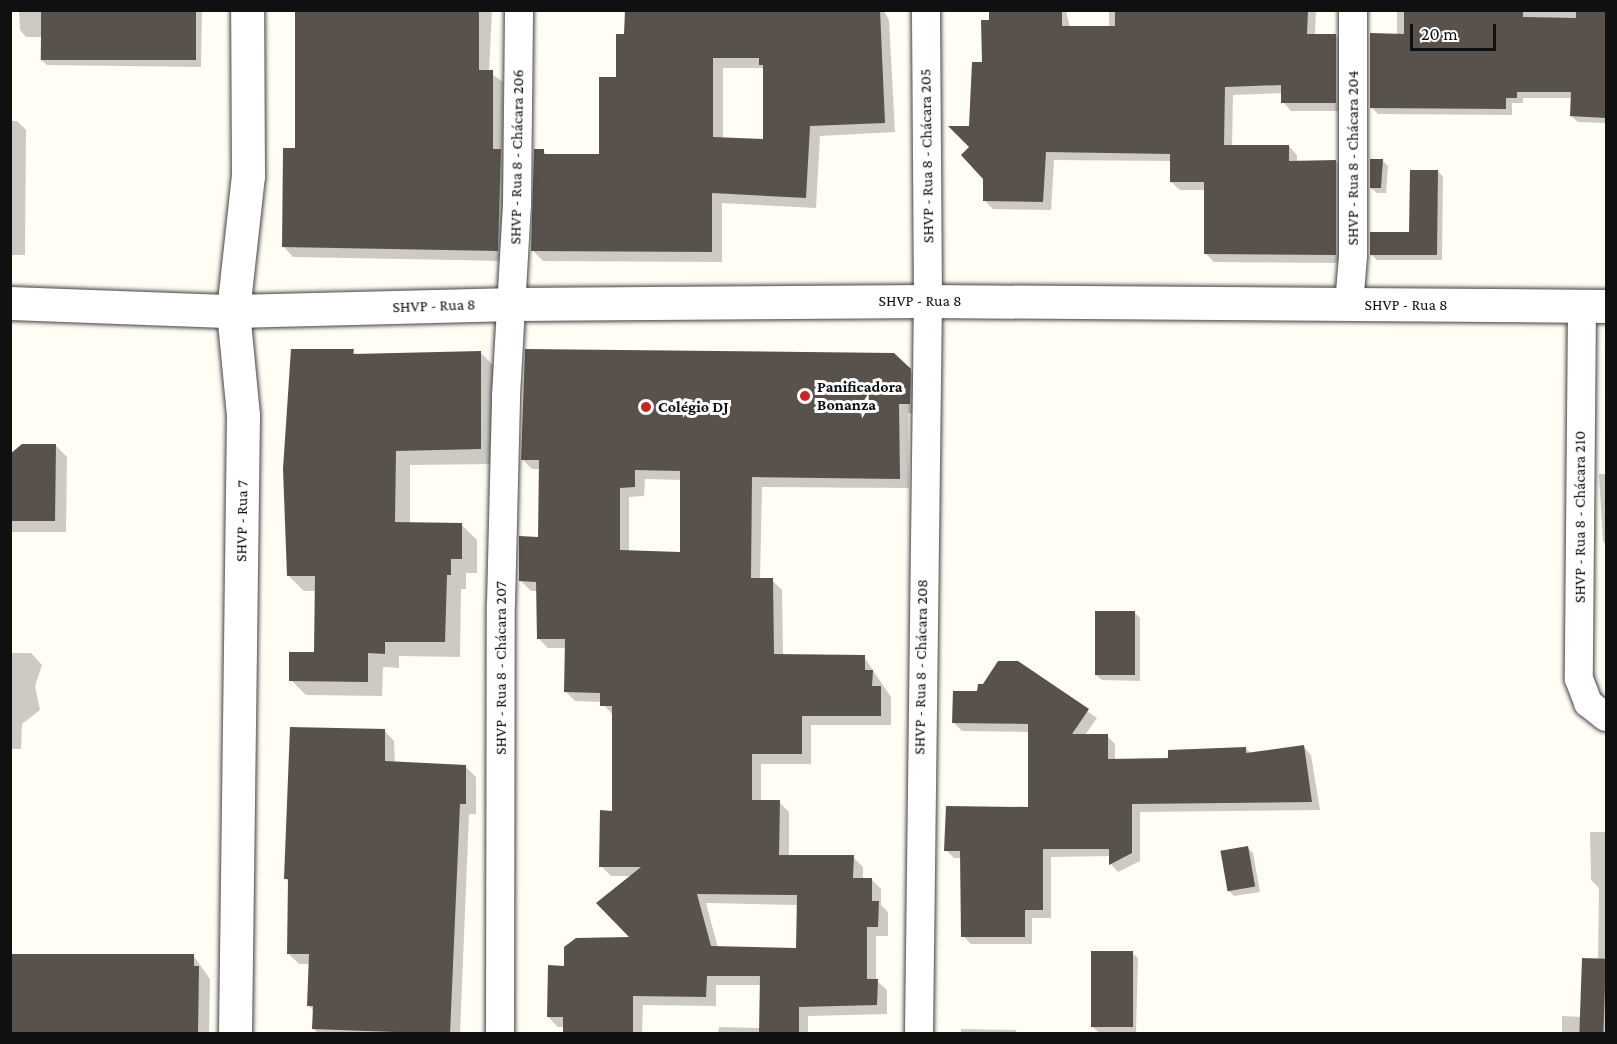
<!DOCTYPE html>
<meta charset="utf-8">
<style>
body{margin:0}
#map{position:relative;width:1617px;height:1044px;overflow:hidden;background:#fffdf4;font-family:"Crimson Pro",serif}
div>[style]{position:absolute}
.shadow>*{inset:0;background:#0003}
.building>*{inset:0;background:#59524c;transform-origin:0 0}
.roads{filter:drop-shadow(0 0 2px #434343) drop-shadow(0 0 2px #434343)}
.minor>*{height:28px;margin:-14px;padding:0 14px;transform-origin:14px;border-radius:14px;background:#fff}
.tertiary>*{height:33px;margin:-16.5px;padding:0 16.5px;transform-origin:16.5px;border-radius:16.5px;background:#fff}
.dots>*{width:16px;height:16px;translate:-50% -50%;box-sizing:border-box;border:3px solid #fff;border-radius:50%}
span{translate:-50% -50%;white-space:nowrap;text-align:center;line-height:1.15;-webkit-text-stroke:6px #fff;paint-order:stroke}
.street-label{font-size:16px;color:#101010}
.poi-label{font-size:16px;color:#101010;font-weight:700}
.left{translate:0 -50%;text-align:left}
.frame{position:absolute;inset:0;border:12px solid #101010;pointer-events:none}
.scale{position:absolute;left:1410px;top:24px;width:86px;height:27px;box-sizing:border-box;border:3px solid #101010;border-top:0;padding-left:8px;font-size:18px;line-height:21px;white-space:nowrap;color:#101010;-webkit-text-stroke:4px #fff;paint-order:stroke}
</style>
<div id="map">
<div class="shadow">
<i style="clip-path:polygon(19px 10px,202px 10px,201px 67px,47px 65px,40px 59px,41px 37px,26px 37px,20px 30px)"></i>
<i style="clip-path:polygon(298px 10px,492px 10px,489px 72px,503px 82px,503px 153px,511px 161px,508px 261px,293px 257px,283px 246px,297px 150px)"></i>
<i style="clip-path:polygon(evenodd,627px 10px,884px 11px,889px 20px,895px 132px,820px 136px,816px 208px,722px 203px,722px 262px,543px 261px,532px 250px,543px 151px,548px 156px,601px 156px,626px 35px,627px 10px,723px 68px,764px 68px,764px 141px,723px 139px,723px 68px)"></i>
<i style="clip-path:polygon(990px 10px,1066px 10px,1070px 28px,1109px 28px,1109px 10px,1316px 10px,1315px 35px,1336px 35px,1344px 44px,1344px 111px,1291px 111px,1283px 102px,1283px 93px,1233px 95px,1232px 146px,1289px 146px,1297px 155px,1297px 162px,1336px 161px,1344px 170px,1344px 263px,1214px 262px,1205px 253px,1206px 190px,1180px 190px,1171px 182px,1171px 161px,1054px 160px,1051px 210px,993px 209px,984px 200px,984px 178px,971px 148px)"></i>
<i style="clip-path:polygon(1397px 10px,1606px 10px,1606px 123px,1578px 122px,1571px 116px,1572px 98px,1523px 98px,1523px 103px,1512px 103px,1512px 115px,1378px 114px,1371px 107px,1397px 36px)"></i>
<i style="clip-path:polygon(10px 121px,17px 121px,26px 130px,25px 255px,10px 255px)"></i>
<i style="clip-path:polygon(1382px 160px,1388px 166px,1386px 193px,1377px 193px,1371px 188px)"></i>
<i style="clip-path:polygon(1438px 171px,1443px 177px,1442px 260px,1377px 260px,1371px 254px,1411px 234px)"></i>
<i style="clip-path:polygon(292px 350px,353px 351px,358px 356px,480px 352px,495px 367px,495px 464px,410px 465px,410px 524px,462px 525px,477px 540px,477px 573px,466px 573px,466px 589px,461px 589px,460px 657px,399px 656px,399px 668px,383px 667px,382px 696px,306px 695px,291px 680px,315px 654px,317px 591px,304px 591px,289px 576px,288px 529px,285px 525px)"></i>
<i style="clip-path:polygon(evenodd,893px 355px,920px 381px,920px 413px,908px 413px,909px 488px,762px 487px,760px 580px,772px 580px,782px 590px,783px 655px,864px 657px,891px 697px,891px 725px,811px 725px,811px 764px,761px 764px,761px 802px,779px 802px,789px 812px,789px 856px,853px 857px,863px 867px,863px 879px,871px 879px,881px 889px,881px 905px,888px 912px,888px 936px,876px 936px,876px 980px,887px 990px,887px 1014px,808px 1016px,808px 1034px,718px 1034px,719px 1027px,760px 1028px,761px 985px,716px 985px,716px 1006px,643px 1005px,642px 1034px,565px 1034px,564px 1027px,558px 1027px,548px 1017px,565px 967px,633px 939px,632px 876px,611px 876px,601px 866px,613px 812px,613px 715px,601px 702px,575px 701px,565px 691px,567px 648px,548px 648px,538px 638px,538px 591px,531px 591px,521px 581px,539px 539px,541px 469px,532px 469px,522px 459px,893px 355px,645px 479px,682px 480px,681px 553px,629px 552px,629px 497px,644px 496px,645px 479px,893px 355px,706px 903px,798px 905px,797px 949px,718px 948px,706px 903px)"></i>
<i style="clip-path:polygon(55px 445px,67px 457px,66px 532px,10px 532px,10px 456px)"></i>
<i style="clip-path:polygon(1599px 474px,1606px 474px,1606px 545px,1603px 541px)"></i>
<i style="clip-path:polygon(1135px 613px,1140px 618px,1140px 681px,1102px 680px,1096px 675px)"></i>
<i style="clip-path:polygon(10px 653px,31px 653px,42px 665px,35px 686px,40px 710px,22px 724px,21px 749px,10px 749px)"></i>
<i style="clip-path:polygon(1017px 662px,1097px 718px,1085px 735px,1107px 736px,1115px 744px,1115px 760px,1170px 760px,1246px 748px,1251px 754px,1303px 746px,1311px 755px,1320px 810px,1140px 812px,1140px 861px,1118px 872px,1111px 864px,1111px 856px,1051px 857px,1051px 918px,1032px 918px,1032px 944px,971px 944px,963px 936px,961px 858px,954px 858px,946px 850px,1029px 808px,1029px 732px,962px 731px,954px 723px,984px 686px)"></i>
<i style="clip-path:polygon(384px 730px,394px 741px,395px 763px,466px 767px,476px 777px,476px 814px,469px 814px,460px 1034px,319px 1034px,314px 1029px,314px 1011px,309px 1006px,310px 964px,299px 964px,289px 954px,290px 883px,286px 879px)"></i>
<i style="clip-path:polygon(1590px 832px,1606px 832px,1606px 1034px,1562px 1034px,1562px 1016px,1583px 1017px,1598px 960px,1599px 888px,1591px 880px)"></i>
<i style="clip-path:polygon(1248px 848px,1253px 853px,1260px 892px,1234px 896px,1228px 890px)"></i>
<i style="clip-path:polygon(1132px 953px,1138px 958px,1136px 1032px,1098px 1032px,1092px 1026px)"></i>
<i style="clip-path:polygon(193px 955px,210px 979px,209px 1034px,10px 1034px)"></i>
<i style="clip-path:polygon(961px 1029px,1015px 1030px,1019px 1034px,961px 1034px)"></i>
</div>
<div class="building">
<i style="left:41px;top:10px;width:155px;height:50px"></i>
<i style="clip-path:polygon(295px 10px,479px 10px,479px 70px,493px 70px,493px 149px,501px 149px,498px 251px,282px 247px,283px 148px,295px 148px)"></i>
<i style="clip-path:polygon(evenodd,625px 10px,880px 10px,885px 123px,810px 126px,806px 198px,712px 193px,712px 252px,531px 251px,534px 149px,544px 149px,544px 154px,599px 154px,599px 77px,616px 77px,616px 34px,624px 34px,625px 10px,713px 58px,759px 58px,759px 65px,763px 65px,763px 139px,713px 137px,713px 58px)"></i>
<i style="clip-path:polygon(989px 10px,1062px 10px,1062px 26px,1115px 26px,1115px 10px,1308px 10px,1307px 34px,1336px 34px,1336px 103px,1281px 103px,1281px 85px,1225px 87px,1224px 145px,1289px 145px,1289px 161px,1336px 160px,1336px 255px,1204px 254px,1204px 182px,1170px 182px,1170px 154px,1046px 152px,1043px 202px,983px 201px,983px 179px,961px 155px,969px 147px,948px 126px,969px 126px,972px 62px,982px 62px,981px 20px,989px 20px)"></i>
<i style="clip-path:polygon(1404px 10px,1523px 10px,1523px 17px,1576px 18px,1576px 10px,1606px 10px,1606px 118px,1570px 116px,1571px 92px,1517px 92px,1517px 98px,1506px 98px,1506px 109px,1370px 108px,1370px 33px,1404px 34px)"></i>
<i style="clip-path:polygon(1370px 159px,1383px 159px,1381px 188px,1370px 188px)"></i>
<i style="clip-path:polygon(1410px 170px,1438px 170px,1437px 255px,1370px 255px,1370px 232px,1409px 232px)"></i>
<i style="clip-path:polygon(291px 349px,354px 349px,353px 354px,481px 351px,481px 449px,396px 451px,395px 522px,462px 523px,462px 559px,451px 559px,451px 575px,447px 575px,445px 642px,385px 642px,385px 654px,368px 653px,368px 682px,289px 681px,289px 652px,314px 652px,315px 576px,287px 576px,283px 469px)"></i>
<i style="clip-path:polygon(evenodd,525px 349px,894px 353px,911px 369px,910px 404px,899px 404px,900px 479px,752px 477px,751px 578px,773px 578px,774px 654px,865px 655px,865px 670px,873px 670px,872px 686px,881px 686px,881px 716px,802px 716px,802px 754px,752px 754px,752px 800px,780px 800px,779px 855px,854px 855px,853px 878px,872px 878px,872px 901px,879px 901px,878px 927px,867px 927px,867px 979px,878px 979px,877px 1005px,799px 1007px,799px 1034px,759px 1034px,760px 976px,707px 976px,706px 997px,633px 996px,633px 1034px,563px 1034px,563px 1017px,547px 1017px,548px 965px,564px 966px,564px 947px,576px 938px,629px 937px,596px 903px,641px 867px,599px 867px,600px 810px,612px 811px,612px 706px,600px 706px,600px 693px,564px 692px,565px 639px,537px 639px,536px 582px,519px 581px,519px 536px,538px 537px,539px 460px,521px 460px,525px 349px,635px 470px,680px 471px,680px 552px,620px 550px,620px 488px,635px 487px,635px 470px,525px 349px,697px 894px,797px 895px,796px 948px,711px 946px,697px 894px)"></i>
<i style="clip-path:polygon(22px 444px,56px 444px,55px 521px,10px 521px,10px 454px)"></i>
<i style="left:1095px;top:611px;width:40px;height:64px"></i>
<i style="clip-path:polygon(998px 661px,1018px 661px,1089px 709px,1072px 734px,1108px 734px,1108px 759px,1168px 758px,1168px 750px,1246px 747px,1246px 753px,1304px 745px,1312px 802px,1132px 804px,1132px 853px,1109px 865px,1109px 849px,1043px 849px,1043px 910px,1025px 910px,1025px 937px,961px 937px,960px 851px,944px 851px,946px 806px,1028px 807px,1028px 724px,952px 723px,953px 691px,977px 691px,978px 684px,983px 684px)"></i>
<i style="clip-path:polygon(290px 727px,385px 729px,385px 761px,466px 765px,466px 804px,460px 804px,450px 1034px,312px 1029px,313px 1006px,307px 1006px,309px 954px,287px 954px,288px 879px,284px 879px)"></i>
<i style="left:1248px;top:846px;width:41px;height:28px;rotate:80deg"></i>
<i style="left:1091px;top:951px;width:42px;height:76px"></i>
<i style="clip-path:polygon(10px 954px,194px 954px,194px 966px,199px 966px,198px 1034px,10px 1034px)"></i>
<i style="left:1582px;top:958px;width:24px;height:76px;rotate:2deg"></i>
</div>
<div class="roads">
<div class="minor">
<i style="left:1349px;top:305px;width:49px;rotate:-85.3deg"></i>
<i style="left:1353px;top:256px;width:246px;rotate:-90deg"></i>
<i style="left:1582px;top:306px;width:373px;rotate:90.5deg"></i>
<i style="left:1579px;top:679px;width:26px;rotate:69deg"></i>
<i style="left:1588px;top:703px;width:23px;rotate:38deg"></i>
<i style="left:500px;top:1034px;width:430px;rotate:-89.9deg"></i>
<i style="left:501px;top:604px;width:209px;rotate:-88.6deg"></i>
<i style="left:506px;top:395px;width:190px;rotate:-86.7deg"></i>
<i style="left:517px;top:205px;width:195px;rotate:-89.4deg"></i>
<i style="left:919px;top:1034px;width:733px;rotate:-89.3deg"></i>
<i style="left:928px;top:301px;width:291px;rotate:-90.4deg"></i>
</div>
<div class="tertiary">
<i style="left:10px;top:303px;width:223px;rotate:2.1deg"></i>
<i style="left:233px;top:311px;width:280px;rotate:-1.4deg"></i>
<i style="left:513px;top:304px;width:415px;rotate:-0.4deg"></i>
<i style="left:928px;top:301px;width:678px;rotate:0.42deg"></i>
<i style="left:235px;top:1034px;width:619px;rotate:-89.26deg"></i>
<i style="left:243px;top:415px;width:104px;rotate:-95.5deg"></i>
<i style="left:233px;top:311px;width:136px;rotate:-83.7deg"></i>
<i style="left:248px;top:176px;width:166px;rotate:-90.3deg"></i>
</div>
</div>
<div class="dots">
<i style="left:805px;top:396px;background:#c22728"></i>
<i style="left:646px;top:407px;background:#c22728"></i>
</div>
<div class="street-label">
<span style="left:927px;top:156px;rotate:-91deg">SHVP - Rua 8 - Chácara 205</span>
<span style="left:517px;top:157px;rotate:-89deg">SHVP - Rua 8 - Chácara 206</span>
<span style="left:1353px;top:158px;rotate:-90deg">SHVP - Rua 8 - Chácara 204</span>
<span style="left:920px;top:301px">SHVP - Rua 8</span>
<span style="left:1406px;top:305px">SHVP - Rua 8</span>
<span style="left:434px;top:306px;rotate:-2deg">SHVP - Rua 8</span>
<span style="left:1580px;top:517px;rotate:-90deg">SHVP - Rua 8 - Chácara 210</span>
<span style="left:242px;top:521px;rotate:-89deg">SHVP - Rua 7</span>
<span style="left:921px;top:667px;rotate:-89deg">SHVP - Rua 8 - Chácara 208</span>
<span style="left:501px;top:668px;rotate:-90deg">SHVP - Rua 8 - Chácara 207</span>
</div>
<div class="poi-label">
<span class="left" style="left:817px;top:396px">Panificadora<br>Bonanza</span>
<span class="left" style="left:658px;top:407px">Colégio DJ</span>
</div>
<div class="frame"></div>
<div class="scale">20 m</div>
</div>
